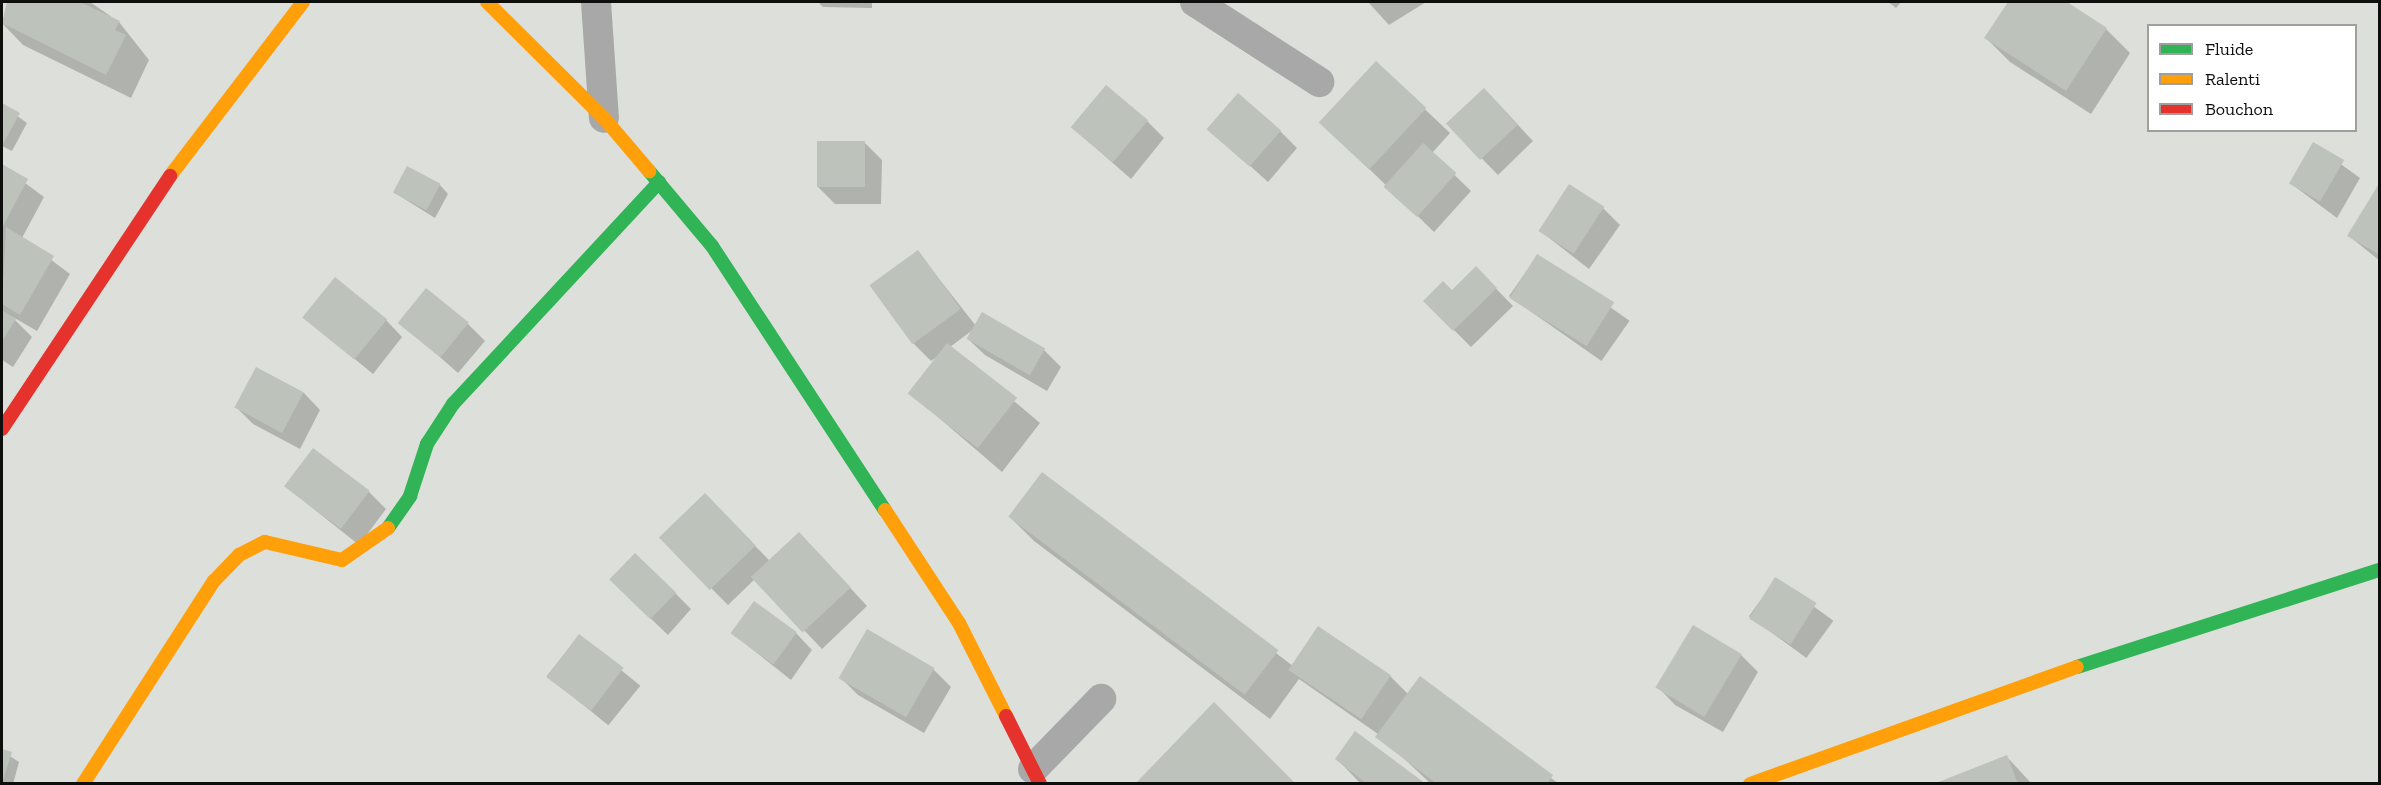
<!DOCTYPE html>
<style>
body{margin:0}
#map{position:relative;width:2381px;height:785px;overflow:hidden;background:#dcdfda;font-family:"Zilla Slab",serif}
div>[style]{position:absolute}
.shadow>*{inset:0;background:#0003;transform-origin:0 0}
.building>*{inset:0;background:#bdc2ba;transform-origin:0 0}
.street>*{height:30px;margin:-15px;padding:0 15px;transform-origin:15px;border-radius:15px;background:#a8a8a8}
.fast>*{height:14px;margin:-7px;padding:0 7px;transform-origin:7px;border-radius:7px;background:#30b455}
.slow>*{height:14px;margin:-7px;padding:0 7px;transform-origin:7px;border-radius:7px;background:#ff9f0a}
.jam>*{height:14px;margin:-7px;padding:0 7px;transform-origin:7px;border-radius:7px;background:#e5322d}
span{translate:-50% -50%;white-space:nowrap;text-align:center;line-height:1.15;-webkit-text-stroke:4.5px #fff;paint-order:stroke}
.frame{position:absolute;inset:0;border:3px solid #0e0f0c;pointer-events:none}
.legend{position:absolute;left:2147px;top:24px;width:210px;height:108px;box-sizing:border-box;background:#fff;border:2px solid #9f9f9e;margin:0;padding:8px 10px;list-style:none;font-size:18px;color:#0e0f0c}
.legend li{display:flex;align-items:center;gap:12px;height:30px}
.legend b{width:30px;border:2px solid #9f9f9e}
</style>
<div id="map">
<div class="shadow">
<i style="clip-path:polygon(9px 2px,90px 2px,119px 22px,149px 60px,131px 98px,23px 45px,2px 23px)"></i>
<i style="clip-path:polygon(818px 2px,872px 2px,872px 8px,823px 7px)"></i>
<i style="clip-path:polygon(1368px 2px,1426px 2px,1389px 25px)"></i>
<i style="clip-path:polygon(1888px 2px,1901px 2px,1896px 8px)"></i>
<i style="clip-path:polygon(2010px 2px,2064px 2px,2106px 29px,2130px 53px,2091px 114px,2010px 62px,1986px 38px)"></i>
<i style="clip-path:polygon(1376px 63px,1450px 133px,1432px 153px,1471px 191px,1434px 232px,1322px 123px)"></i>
<i style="clip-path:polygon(2px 105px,27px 123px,12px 151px,2px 146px)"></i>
<i style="clip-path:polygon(1501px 107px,1533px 141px,1498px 175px,1448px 124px)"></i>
<i style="clip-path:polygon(1147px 121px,1164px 138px,1131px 179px,1073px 128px)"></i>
<i style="clip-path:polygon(1209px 129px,1280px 131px,1297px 148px,1268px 182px)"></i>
<i style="clip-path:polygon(865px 143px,882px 160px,881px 204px,835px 204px,818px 187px)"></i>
<i style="clip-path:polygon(2313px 144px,2360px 178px,2337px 218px,2290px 183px)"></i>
<i style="clip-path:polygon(2px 166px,44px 197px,22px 238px,70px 274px,37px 331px,11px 316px,32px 337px,13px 367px,2px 360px)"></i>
<i style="clip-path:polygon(440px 185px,448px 194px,435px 218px,395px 193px)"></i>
<i style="clip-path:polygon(2380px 185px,2380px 261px,2349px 236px)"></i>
<i style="clip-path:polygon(1603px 208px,1620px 225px,1589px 269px,1539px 230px)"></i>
<i style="clip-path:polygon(918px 252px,976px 326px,982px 315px,1044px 350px,1061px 367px,1047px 391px,985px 355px,968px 339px,974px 329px,950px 347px,1040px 423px,1002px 472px,910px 393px,938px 356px,931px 361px,914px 344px)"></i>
<i style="left:1537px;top:256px;width:113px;height:49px;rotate:35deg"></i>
<i style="clip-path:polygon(1476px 268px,1513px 306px,1471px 347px,1425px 301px,1452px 292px)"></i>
<i style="clip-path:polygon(305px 318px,386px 320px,402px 337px,373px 374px)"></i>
<i style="clip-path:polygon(400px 322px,468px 324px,485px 341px,458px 373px)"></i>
<i style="clip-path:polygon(257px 369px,304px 393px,320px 410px,300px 449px,253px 424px,237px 408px)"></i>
<i style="clip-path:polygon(1042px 474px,1293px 666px,1390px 676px,1408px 694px,1420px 678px,1559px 784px,1431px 784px,1378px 734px,1299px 679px,1270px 719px,1034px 541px,1010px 517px)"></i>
<i style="clip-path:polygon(285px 486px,369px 492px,386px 509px,359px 545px)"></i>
<i style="clip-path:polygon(705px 495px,770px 561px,816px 551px,867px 606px,822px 649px,755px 579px,728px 605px,661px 538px)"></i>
<i style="left:1776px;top:579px;width:71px;height:46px;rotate:36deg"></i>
<i style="clip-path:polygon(675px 593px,691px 609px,668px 635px,628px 597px)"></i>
<i style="clip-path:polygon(868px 631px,934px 670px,951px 687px,924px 733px,858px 695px,841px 678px)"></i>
<i style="clip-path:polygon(796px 633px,812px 650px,791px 680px,733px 634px)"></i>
<i style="left:579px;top:636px;width:79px;height:51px;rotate:39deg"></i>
<i style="clip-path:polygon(1741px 655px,1758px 672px,1723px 732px,1675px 705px,1659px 688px)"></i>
<i style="clip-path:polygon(2px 751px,19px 762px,13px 784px,2px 784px)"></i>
<i style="clip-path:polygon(2007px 757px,2032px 784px,1939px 784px)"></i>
<i style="clip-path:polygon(1337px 759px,1423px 784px,1361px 784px)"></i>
</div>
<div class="building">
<i style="clip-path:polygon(7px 2px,80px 2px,120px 21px,115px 30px,126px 35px,106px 75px,2px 23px)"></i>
<i style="clip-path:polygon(2008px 2px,2067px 2px,2107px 28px,2066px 91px,1984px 38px)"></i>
<i style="left:1376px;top:61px;width:69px;height:84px;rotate:43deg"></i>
<i style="left:1106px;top:85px;width:55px;height:55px;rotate:40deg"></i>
<i style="left:1484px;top:88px;width:50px;height:52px;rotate:47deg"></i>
<i style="left:1238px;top:93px;width:57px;height:48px;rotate:41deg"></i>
<i style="clip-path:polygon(2px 103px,20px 113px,3px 144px,2px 143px)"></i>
<i style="left:817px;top:141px;width:48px;height:46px"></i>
<i style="left:2313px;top:142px;width:36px;height:48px;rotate:30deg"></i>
<i style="left:1423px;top:143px;width:45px;height:59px;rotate:42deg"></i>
<i style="clip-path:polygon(2px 164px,28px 179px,2px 228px)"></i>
<i style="left:407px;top:166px;width:38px;height:30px;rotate:28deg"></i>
<i style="clip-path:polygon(2380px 182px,2380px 255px,2347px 236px)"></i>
<i style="left:1569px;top:184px;width:42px;height:56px;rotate:33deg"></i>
<i style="clip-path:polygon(6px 227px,54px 256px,20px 315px,2px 304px)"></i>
<i style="left:918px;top:250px;width:73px;height:60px;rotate:54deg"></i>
<i style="left:1537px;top:254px;width:91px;height:52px;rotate:32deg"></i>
<i style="clip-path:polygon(1476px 266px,1497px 288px,1453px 331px,1423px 301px,1443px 281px,1452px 290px)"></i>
<i style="left:335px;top:277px;width:67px;height:52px;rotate:39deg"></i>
<i style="left:426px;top:288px;width:55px;height:45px;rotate:39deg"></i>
<i style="clip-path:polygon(2px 310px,16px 319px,2px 341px)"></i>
<i style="left:982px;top:312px;width:73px;height:31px;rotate:30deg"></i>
<i style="left:947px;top:343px;width:89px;height:64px;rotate:38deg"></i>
<i style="left:256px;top:367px;width:54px;height:46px;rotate:28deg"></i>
<i style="left:313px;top:448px;width:71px;height:48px;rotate:37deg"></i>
<i style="left:1042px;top:472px;width:296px;height:56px;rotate:37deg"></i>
<i style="left:705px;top:493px;width:73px;height:64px;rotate:46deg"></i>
<i style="left:799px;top:532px;width:76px;height:66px;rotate:47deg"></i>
<i style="left:635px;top:553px;width:57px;height:37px;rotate:44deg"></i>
<i style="left:1775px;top:577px;width:49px;height:49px;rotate:32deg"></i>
<i style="left:754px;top:601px;width:53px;height:40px;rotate:36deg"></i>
<i style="left:1693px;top:625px;width:57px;height:73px;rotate:31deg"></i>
<i style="left:1318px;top:626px;width:88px;height:53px;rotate:34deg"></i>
<i style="left:867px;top:629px;width:78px;height:57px;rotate:30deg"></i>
<i style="left:579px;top:634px;width:56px;height:54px;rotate:37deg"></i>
<i style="clip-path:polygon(1420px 676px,1553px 775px,1547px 784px,1437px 784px,1375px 737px)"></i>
<i style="clip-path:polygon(1214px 702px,1296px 784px,1135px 784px)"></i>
<i style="clip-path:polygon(1355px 731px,1426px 784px,1367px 784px,1335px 759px)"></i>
<i style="clip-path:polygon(2px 749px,12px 752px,2px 783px)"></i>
<i style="clip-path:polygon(2007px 755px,2018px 784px,1936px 784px,1936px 783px)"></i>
</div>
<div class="street">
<i style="left:596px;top:2px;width:116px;rotate:86.1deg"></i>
<i style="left:1195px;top:2px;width:148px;rotate:32.8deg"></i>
<i style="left:1033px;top:769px;width:98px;rotate:-45.8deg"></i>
</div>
<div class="fast">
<i style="left:649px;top:171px;width:98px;rotate:50deg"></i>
<i style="left:712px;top:246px;width:316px;rotate:56.8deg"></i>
<i style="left:388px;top:528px;width:39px;rotate:-55deg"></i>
<i style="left:410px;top:496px;width:55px;rotate:-71.9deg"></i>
<i style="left:427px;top:444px;width:48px;rotate:-57deg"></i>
<i style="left:453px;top:404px;width:303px;rotate:-47.1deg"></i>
<i style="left:2077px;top:667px;width:318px;rotate:-17.8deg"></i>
</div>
<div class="slow">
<i style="left:487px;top:2px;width:165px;rotate:44.8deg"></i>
<i style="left:604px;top:118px;width:70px;rotate:49.7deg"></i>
<i style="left:170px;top:176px;width:219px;rotate:-52.6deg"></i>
<i style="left:885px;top:510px;width:135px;rotate:56.8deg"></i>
<i style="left:959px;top:623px;width:104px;rotate:63.2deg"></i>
<i style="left:83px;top:784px;width:242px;rotate:-57.2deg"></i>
<i style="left:214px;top:581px;width:36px;rotate:-46deg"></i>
<i style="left:239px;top:555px;width:29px;rotate:-27deg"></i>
<i style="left:265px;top:542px;width:79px;rotate:13.2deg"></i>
<i style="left:342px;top:560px;width:56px;rotate:-34.8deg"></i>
<i style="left:1750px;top:784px;width:347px;rotate:-19.7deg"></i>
</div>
<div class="jam">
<i style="left:2px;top:429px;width:304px;rotate:-56.4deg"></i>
<i style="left:1006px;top:716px;width:76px;rotate:63.4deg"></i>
</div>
<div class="frame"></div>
<ul class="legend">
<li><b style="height:8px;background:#30b455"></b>Fluide</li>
<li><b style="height:8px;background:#ff9f0a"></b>Ralenti</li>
<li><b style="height:8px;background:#e5322d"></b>Bouchon</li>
</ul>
</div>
